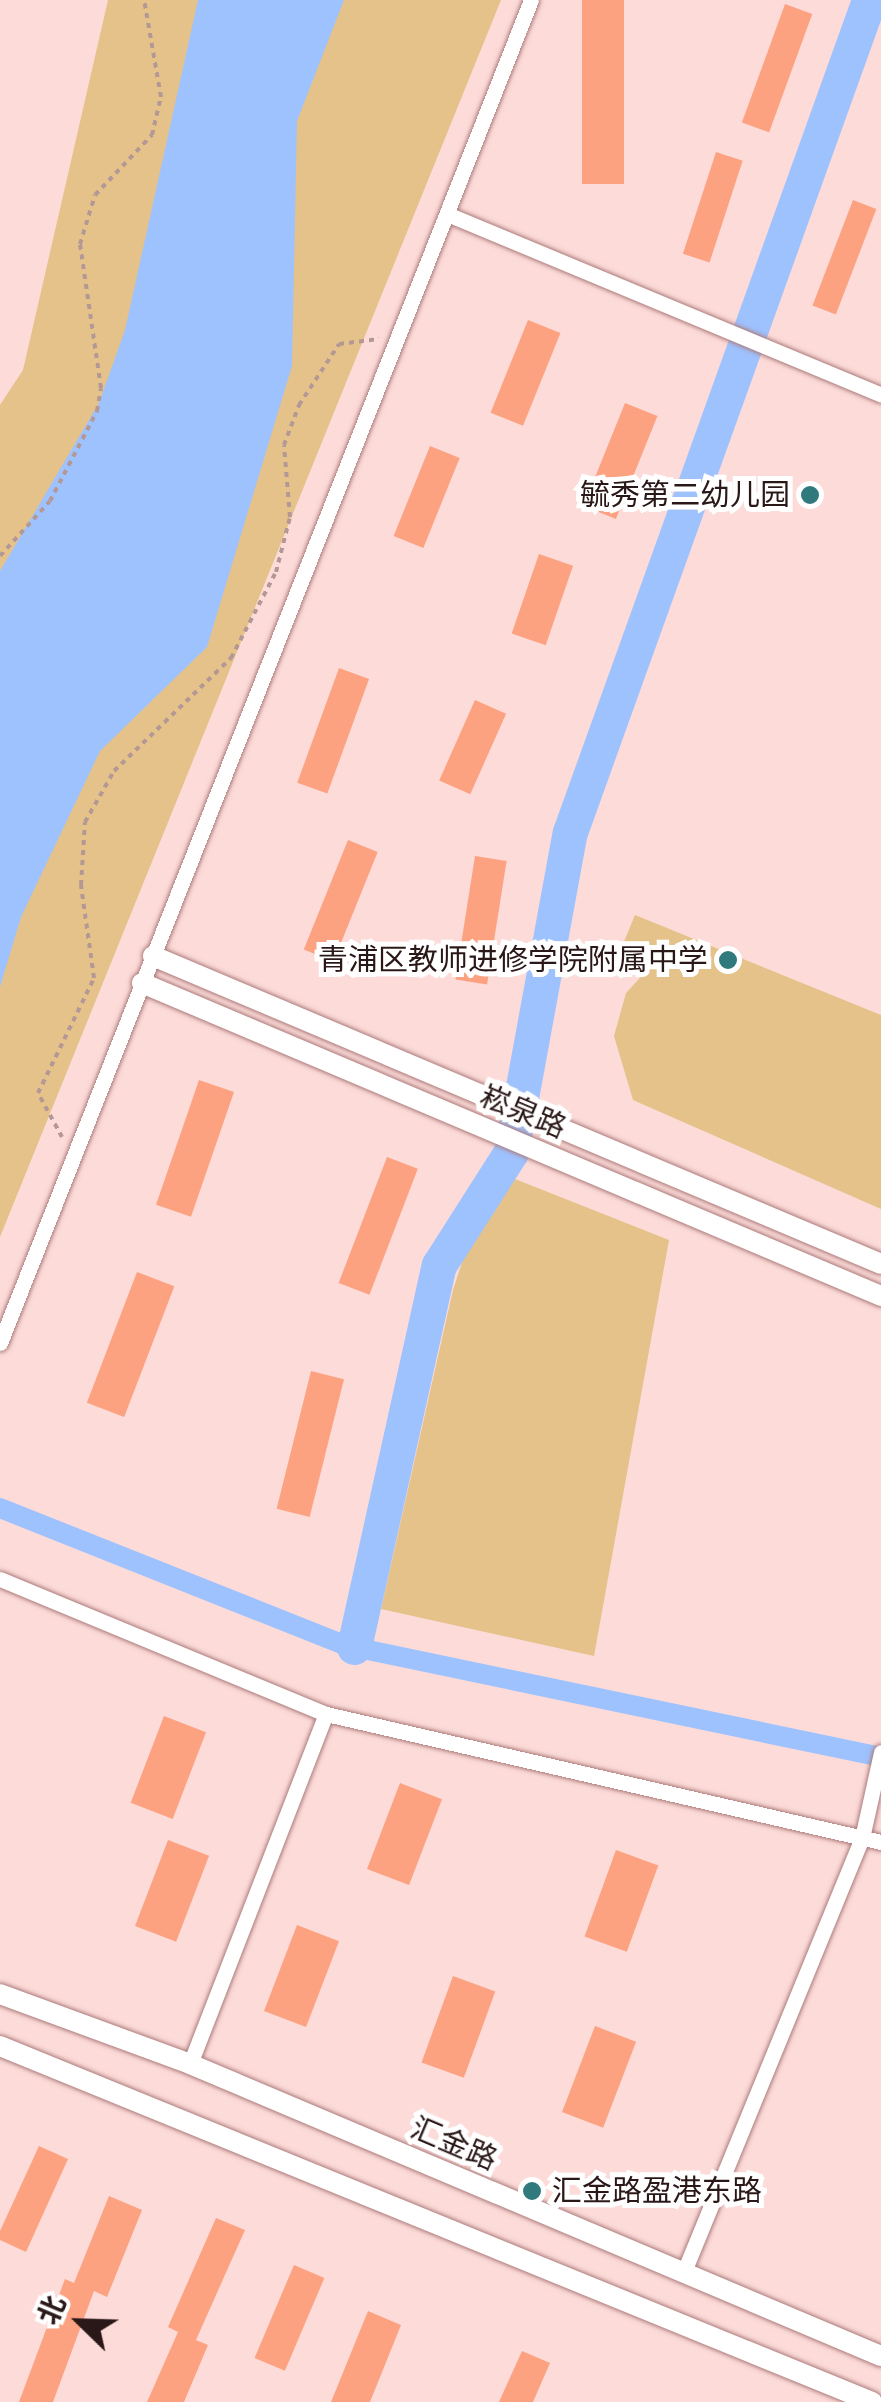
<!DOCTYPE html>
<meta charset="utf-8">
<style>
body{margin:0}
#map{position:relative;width:881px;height:2402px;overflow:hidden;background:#fcdbd9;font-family:"Fira Sans Condensed","Noto Sans SC",sans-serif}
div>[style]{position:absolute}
.green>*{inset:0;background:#e4c289}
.water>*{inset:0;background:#9ec2fe}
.canal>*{height:20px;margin:-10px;padding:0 10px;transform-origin:10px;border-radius:10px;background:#9ec2fe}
.river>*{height:35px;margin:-17.5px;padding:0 17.5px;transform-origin:17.5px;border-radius:17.5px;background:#9ec2fe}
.building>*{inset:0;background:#fda281;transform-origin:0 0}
.path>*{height:4px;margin-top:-2px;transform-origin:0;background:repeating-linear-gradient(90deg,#b49896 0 5px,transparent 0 10px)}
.roads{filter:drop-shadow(0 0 2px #ac7b7a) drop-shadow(0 0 2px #ac7b7a)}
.street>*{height:15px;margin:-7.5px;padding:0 7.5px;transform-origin:7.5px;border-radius:7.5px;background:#fff}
.secondary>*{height:20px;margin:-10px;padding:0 10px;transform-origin:10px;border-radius:10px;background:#fff}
.dots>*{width:28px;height:28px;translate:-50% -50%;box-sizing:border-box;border:5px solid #fff;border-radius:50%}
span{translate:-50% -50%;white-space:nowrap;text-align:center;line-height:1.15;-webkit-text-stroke:10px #fff;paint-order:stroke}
.poi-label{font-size:30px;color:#2a1717}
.right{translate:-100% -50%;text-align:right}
.left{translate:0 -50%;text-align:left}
.street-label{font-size:30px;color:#2a1717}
.north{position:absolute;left:30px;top:2272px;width:100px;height:100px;-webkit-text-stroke:8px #fff;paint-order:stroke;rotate:293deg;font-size:28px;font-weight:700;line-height:40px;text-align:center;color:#2a1717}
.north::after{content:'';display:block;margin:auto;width:35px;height:45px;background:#2a1717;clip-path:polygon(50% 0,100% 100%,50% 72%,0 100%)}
</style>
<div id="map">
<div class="green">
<i style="clip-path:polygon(108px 0,501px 0,0 1237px,0 405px,23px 370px)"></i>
<i style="clip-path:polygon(635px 915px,881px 1015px,881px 1209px,633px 1100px,614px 1036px,626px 993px,648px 969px,619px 954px)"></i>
<i style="clip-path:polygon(515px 1179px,669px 1240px,594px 1656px,381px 1609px,453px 1290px,467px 1247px)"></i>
</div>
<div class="water">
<i style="clip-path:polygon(198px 0,344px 0,297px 121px,292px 366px,207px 647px,100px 751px,21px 917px,0 987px,0 571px,99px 403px,125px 330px)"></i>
</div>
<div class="canal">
<i style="left:0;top:1508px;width:370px;rotate:21.7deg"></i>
<i style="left:344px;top:1645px;width:549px;rotate:11.78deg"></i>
</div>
<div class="river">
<i style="left:354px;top:1647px;width:391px;rotate:-77.5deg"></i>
<i style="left:439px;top:1265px;width:134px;rotate:-57.5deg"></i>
<i style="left:511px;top:1152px;width:325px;rotate:-79.6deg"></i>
<i style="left:570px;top:832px;width:884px;rotate:-70.23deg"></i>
</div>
<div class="building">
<i style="left:582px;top:0;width:42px;height:184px"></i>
<i style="left:785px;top:4px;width:29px;height:126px;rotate:20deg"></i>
<i style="left:716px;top:152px;width:28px;height:107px;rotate:18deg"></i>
<i style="left:853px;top:200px;width:25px;height:113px;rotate:21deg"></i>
<i style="left:528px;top:320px;width:35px;height:100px;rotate:22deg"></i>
<i style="left:625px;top:403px;width:35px;height:111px;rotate:22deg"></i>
<i style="left:430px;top:446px;width:32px;height:97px;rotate:22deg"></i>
<i style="left:539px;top:554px;width:36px;height:84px;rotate:19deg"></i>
<i style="left:339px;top:668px;width:32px;height:122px;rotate:20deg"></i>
<i style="left:475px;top:700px;width:34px;height:88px;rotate:24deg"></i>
<i style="left:348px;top:840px;width:32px;height:118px;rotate:22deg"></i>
<i style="left:475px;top:856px;width:32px;height:125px;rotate:9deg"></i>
<i style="left:199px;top:1080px;width:37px;height:132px;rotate:19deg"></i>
<i style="left:387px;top:1157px;width:33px;height:135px;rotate:21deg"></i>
<i style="left:137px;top:1272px;width:40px;height:140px;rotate:21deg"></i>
<i style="left:311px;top:1371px;width:34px;height:142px;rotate:14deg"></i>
<i style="left:164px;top:1716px;width:45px;height:93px;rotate:21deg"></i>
<i style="left:400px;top:1783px;width:45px;height:92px;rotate:21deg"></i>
<i style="left:168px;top:1840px;width:44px;height:92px;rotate:21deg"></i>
<i style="left:616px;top:1850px;width:45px;height:92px;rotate:20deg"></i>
<i style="left:297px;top:1925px;width:45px;height:92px;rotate:21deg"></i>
<i style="left:453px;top:1976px;width:45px;height:92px;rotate:20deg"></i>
<i style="left:595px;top:2026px;width:44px;height:92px;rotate:21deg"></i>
<i style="clip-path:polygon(39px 2146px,68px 2159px,26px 2252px,0 2240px,0 2231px)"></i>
<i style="clip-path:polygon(109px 2196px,142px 2210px,107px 2297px,94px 2291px,53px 2402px,19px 2402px,65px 2279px,74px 2283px)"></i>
<i style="clip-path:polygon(216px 2218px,245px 2230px,196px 2340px,208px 2345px,184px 2402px,147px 2402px,178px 2332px,168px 2327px)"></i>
<i style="left:294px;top:2265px;width:33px;height:101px;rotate:23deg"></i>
<i style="clip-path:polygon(368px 2311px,401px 2325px,370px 2402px,331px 2402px)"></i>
<i style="clip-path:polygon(522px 2351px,550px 2363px,533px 2402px,499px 2402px)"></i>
</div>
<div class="path">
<i style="left:0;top:556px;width:74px;rotate:-47.7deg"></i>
<i style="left:50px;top:501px;width:102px;rotate:-62.4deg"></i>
<i style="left:97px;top:411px;width:23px;rotate:-80deg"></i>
<i style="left:101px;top:388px;width:146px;rotate:-98.3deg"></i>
<i style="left:80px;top:244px;width:51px;rotate:-73deg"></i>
<i style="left:95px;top:195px;width:83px;rotate:-46.5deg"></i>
<i style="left:152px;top:135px;width:39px;rotate:-77deg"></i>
<i style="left:161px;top:97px;width:98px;rotate:-99.9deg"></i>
<i style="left:62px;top:1137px;width:50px;rotate:-118.6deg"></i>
<i style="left:38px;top:1093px;width:128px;rotate:-64deg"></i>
<i style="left:94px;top:978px;width:94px;rotate:-98deg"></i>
<i style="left:81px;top:885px;width:63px;rotate:-86.4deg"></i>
<i style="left:85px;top:822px;width:59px;rotate:-60.4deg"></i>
<i style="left:114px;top:771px;width:163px;rotate:-44deg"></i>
<i style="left:231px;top:658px;width:97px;rotate:-62.4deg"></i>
<i style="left:276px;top:572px;width:57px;rotate:-75.7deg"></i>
<i style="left:290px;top:517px;width:72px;rotate:-94.8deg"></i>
<i style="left:284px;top:445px;width:43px;rotate:-69.4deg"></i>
<i style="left:299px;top:405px;width:73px;rotate:-56.7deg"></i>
<i style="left:339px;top:344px;width:40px;rotate:-7.1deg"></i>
</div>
<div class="roads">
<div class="street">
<i style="left:452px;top:216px;width:465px;rotate:22.6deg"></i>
<i style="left:0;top:1343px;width:1444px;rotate:-68.43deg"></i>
<i style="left:0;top:1579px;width:353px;rotate:22.5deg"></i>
<i style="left:326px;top:1714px;width:570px;rotate:12.99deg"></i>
<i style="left:190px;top:2064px;width:375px;rotate:-68.8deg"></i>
<i style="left:683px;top:2274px;width:471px;rotate:-67.7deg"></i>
<i style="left:862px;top:1838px;width:88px;rotate:-77.5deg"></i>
</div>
<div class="secondary">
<i style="left:153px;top:956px;width:790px;rotate:22.93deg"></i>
<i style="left:142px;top:983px;width:803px;rotate:22.95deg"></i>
<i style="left:0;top:1994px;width:202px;rotate:20.2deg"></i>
<i style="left:190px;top:2064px;width:750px;rotate:22.91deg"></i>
<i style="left:0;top:2046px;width:942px;rotate:22.21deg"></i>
</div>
</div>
<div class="dots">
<i style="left:810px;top:495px;background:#30797d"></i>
<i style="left:728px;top:960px;background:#30797d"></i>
<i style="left:532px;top:2191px;background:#30797d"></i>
</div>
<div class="poi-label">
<span class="right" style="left:790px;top:495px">毓秀第二幼儿园</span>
<span class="right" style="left:708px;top:960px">青浦区教师进修学院附属中学</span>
<span class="left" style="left:552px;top:2191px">汇金路盈港东路</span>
</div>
<div class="street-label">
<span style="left:523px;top:1112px;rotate:23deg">崧泉路</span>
<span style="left:454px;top:2144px;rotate:23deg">汇金路</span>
</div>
<div class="north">北</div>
</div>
